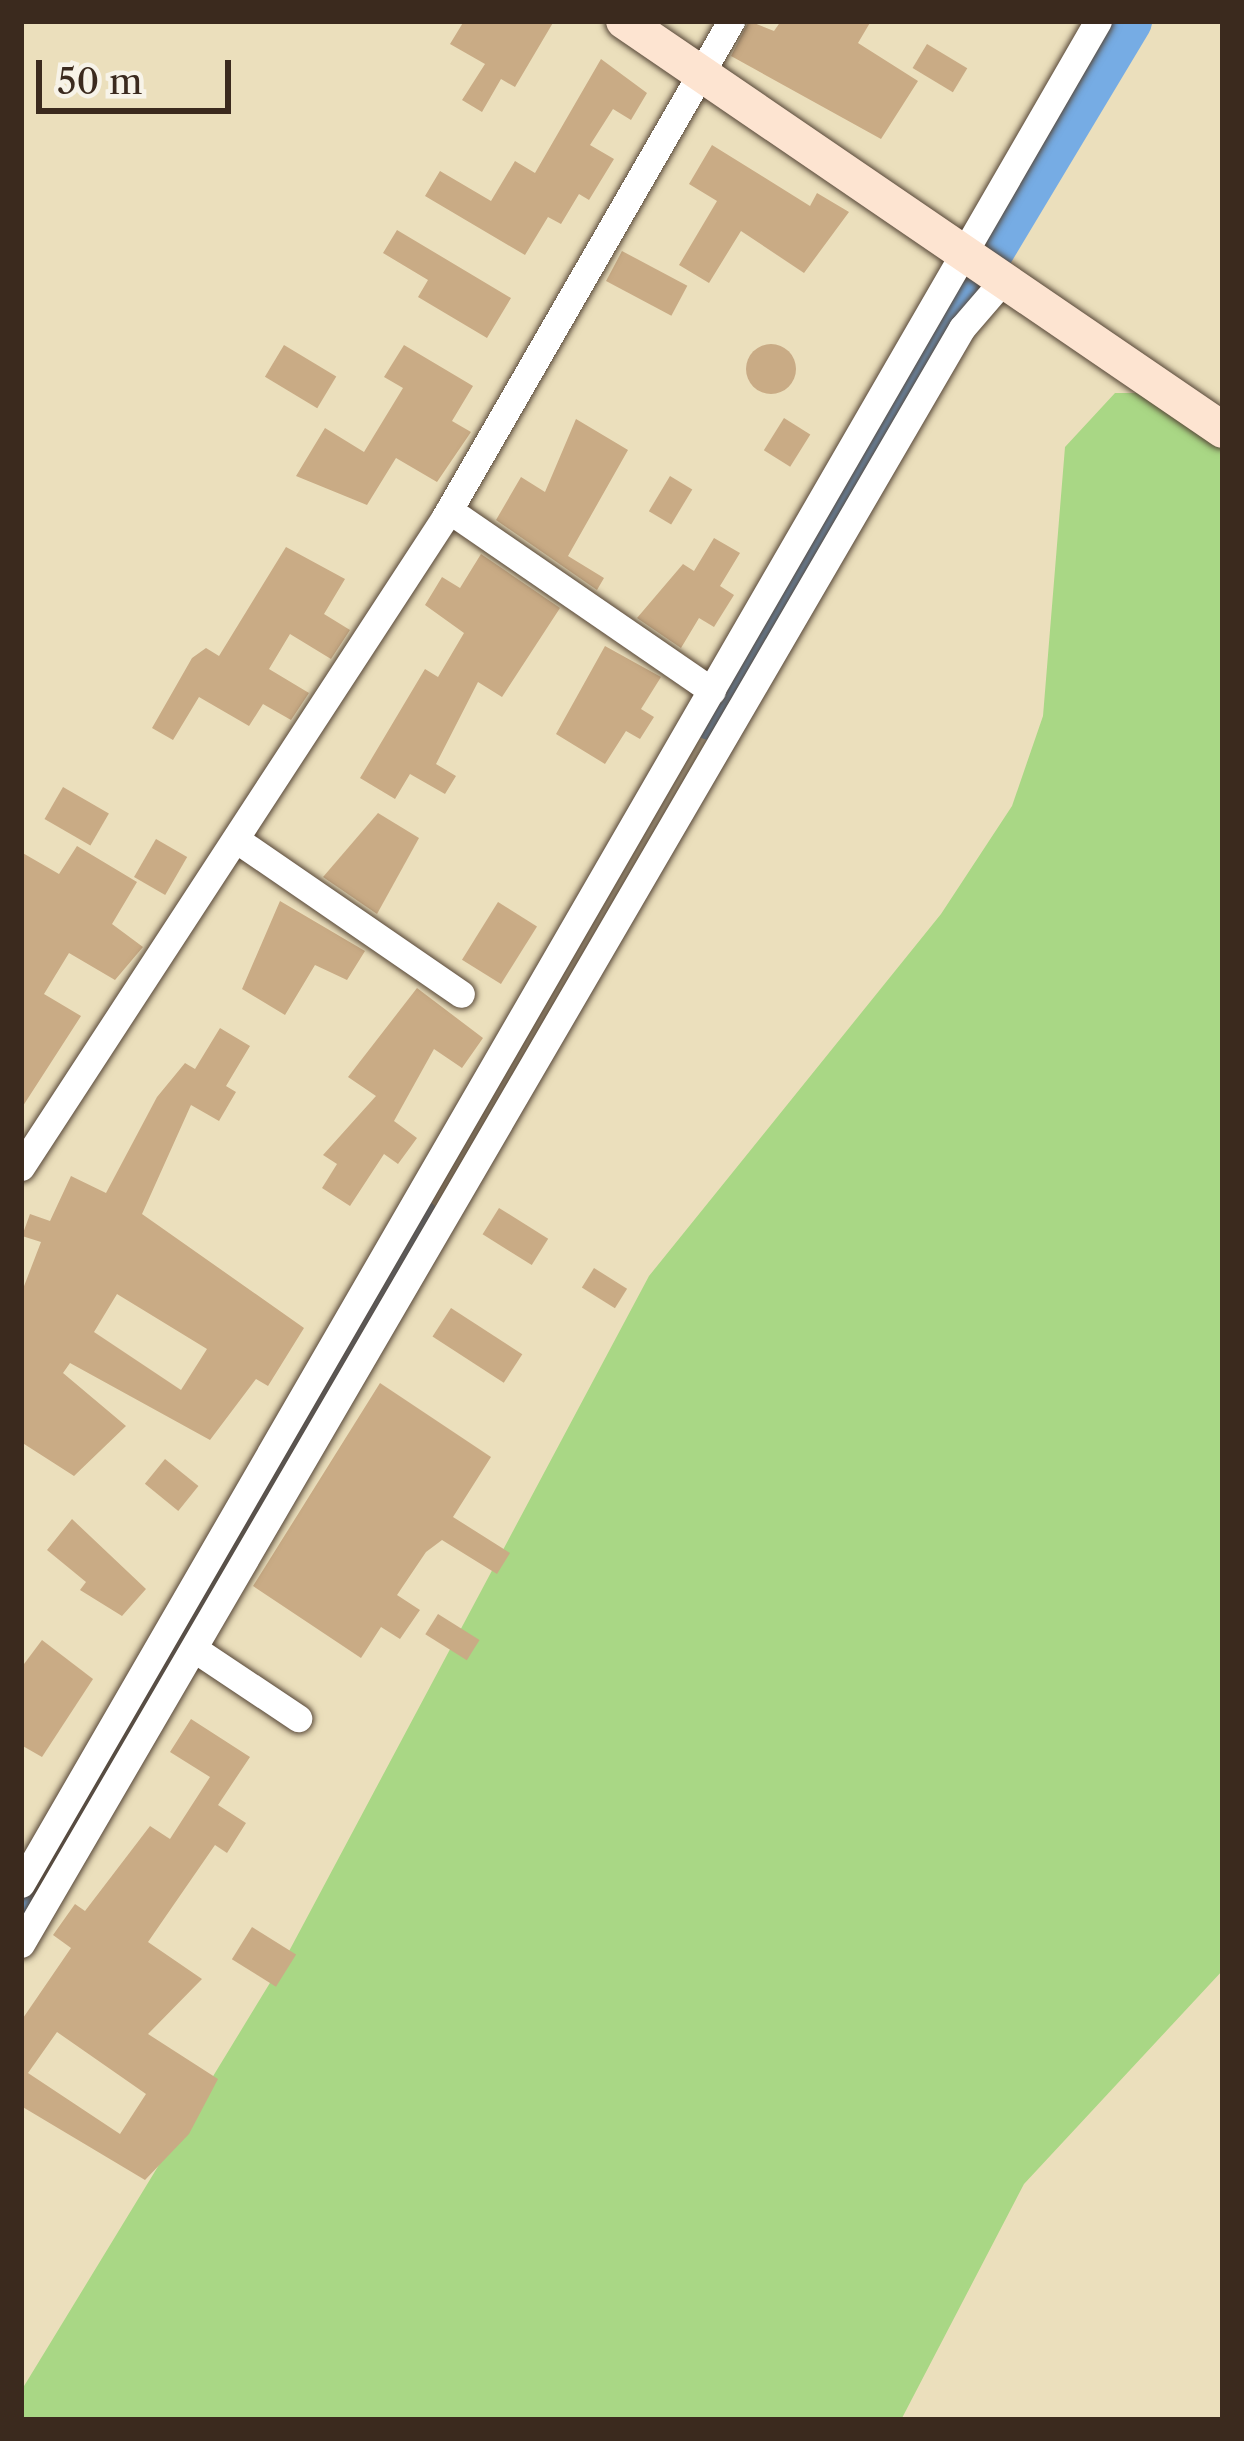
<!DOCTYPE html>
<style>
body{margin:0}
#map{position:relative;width:1244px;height:2441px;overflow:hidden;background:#ebdfbc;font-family:"Libre Caslon Text",serif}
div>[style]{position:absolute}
.green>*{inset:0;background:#a9d785}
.river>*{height:48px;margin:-24px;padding:0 24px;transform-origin:24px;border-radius:24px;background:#76ace4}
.building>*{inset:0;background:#c9ab85;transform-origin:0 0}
.round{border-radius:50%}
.roads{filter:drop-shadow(0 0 3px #554536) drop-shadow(0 0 3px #554536)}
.street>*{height:27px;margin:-13.5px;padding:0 13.5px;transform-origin:13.5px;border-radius:13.5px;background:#fff}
.secondary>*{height:36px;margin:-18px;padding:0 18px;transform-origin:18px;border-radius:18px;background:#fde4d1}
span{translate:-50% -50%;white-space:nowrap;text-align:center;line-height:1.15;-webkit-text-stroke:9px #f7f3e8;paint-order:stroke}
.frame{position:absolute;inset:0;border:24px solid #3b2a1e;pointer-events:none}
.scale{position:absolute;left:36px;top:60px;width:195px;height:54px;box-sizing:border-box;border:6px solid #3b2a1e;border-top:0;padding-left:15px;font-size:36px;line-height:42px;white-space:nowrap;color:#3b2a1e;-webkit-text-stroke:9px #f7f3e8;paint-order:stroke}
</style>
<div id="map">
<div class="green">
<i style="clip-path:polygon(1115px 393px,1139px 393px,1223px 447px,1223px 1970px,1024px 2184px,901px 2420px,21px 2420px,21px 2391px,287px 1955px,649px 1276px,941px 914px,1012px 806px,1043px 716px,1065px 447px)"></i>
</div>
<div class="river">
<i style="left:711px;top:716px;width:811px;rotate:-59.04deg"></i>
<i style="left:21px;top:1909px;width:793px;rotate:-60.04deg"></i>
</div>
<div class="building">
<i style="clip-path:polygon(464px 21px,554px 21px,515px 87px,501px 79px,482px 112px,462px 100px,485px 64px,450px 44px)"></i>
<i style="clip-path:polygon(749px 21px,774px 31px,781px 21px,871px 21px,858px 43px,918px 81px,881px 139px,731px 56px)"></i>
<i style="left:927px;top:44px;width:47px;height:28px;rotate:31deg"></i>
<i style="clip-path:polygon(601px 59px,647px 93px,631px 120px,613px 109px,590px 145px,614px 159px,589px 200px,579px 194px,561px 224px,548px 217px,525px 255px,425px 196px,440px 171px,491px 201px,515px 161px,535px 173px)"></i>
<i style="clip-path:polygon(712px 145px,810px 206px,817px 193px,849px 212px,804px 273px,741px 231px,709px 283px,679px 265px,717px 201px,689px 184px)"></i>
<i style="clip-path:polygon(397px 230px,511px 298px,487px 338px,418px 297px,428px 280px,383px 253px)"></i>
<i style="left:622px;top:251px;width:74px;height:34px;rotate:28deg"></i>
<i class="round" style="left:746px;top:344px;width:50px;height:50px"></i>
<i style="left:284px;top:345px;width:61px;height:37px;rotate:31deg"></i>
<i style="clip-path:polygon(404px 345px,473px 386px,452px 421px,471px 432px,437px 482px,396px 458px,367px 505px,296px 476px,325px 428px,364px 452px,403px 388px,384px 377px)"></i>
<i style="left:784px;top:418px;width:31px;height:38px;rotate:32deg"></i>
<i style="clip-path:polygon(576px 419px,628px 450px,568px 556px,604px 578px,597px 590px,496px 520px,521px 477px,545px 492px)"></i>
<i style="left:670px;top:476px;width:26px;height:41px;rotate:31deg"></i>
<i style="clip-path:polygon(714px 538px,740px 553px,720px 586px,734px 595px,714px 627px,699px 618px,681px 648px,637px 618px,683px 564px,694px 571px)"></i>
<i style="clip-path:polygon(286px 547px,345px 579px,324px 614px,350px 630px,331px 659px,290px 634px,269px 669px,309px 693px,291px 720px,263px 704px,249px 726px,199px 697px,173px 740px,152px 728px,192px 658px,206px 648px,219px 656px)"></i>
<i style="clip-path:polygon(481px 554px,560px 608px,502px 697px,478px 682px,436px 764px,456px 776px,445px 794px,410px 774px,395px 799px,360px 778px,425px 669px,438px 677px,464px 633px,425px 605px,442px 577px,460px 588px)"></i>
<i style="clip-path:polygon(605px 646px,661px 677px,641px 709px,654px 717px,640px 739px,626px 731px,605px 764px,556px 734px)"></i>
<i style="left:63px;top:787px;width:53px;height:37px;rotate:30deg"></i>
<i style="clip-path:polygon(378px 813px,419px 838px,377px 914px,323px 877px)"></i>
<i style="left:156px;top:839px;width:36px;height:44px;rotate:30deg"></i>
<i style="clip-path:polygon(77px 846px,137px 882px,112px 924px,143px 947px,115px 980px,69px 953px,44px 994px,81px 1016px,21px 1109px,21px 852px,59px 874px)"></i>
<i style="clip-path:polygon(280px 901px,365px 951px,347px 980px,315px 965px,285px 1015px,242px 989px)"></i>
<i style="left:498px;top:902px;width:46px;height:68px;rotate:32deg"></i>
<i style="clip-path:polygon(417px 988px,483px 1038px,462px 1068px,434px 1049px,394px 1121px,417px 1138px,398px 1164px,384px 1154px,350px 1206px,322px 1188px,337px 1164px,323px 1155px,376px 1096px,348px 1077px)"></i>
<i style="clip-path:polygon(evenodd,220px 1028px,250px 1046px,226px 1086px,236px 1092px,219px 1121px,191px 1105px,142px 1214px,304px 1328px,268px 1386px,256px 1379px,210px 1440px,70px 1363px,63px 1373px,126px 1426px,74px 1476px,21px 1442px,21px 1294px,41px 1242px,22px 1236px,30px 1214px,50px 1221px,71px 1176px,106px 1193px,157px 1097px,185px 1063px,195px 1069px,220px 1028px,117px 1294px,207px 1349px,181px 1390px,94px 1332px,117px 1294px)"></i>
<i style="left:499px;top:1208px;width:58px;height:31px;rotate:32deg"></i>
<i style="left:594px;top:1268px;width:39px;height:23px;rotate:32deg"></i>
<i style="left:451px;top:1308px;width:85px;height:34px;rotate:33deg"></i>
<i style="clip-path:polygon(380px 1383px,491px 1457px,453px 1517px,510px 1553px,497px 1574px,442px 1540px,426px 1552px,397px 1595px,420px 1610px,400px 1639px,381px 1627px,361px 1658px,253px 1586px)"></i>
<i style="left:165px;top:1459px;width:43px;height:32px;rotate:39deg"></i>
<i style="clip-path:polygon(72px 1519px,146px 1589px,122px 1616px,80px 1590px,86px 1582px,47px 1550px)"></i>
<i style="left:438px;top:1614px;width:49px;height:24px;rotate:32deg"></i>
<i style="clip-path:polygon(42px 1640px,93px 1679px,42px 1757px,21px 1745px,21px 1668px)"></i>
<i style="clip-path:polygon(evenodd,191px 1719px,250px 1757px,218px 1805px,246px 1823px,227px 1853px,215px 1845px,148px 1942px,202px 1979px,148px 2034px,218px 2079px,189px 2134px,145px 2180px,21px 2106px,21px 2021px,71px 1948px,53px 1935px,75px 1904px,85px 1911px,150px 1826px,170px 1839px,210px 1777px,170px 1752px,191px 1719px,57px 2032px,146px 2094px,120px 2134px,28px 2073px,57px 2032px)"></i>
<i style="left:252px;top:1927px;width:52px;height:38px;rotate:32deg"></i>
</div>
<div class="roads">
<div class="street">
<i style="left:449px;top:510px;width:319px;rotate:34.5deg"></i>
<i style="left:240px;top:842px;width:268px;rotate:34.5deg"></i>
<i style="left:21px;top:1167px;width:776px;rotate:-56.88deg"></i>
<i style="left:445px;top:517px;width:573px;rotate:-60.03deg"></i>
<i style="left:196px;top:1650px;width:123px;rotate:33.7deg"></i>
<i style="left:21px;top:1884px;width:2152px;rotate:-59.97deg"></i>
<i style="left:21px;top:1944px;width:1870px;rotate:-59.79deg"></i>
<i style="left:962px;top:328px;width:67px;rotate:-49.2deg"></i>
</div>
<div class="secondary">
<i style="left:624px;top:21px;width:725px;rotate:34.33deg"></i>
</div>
</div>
<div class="frame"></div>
<div class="scale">50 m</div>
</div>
